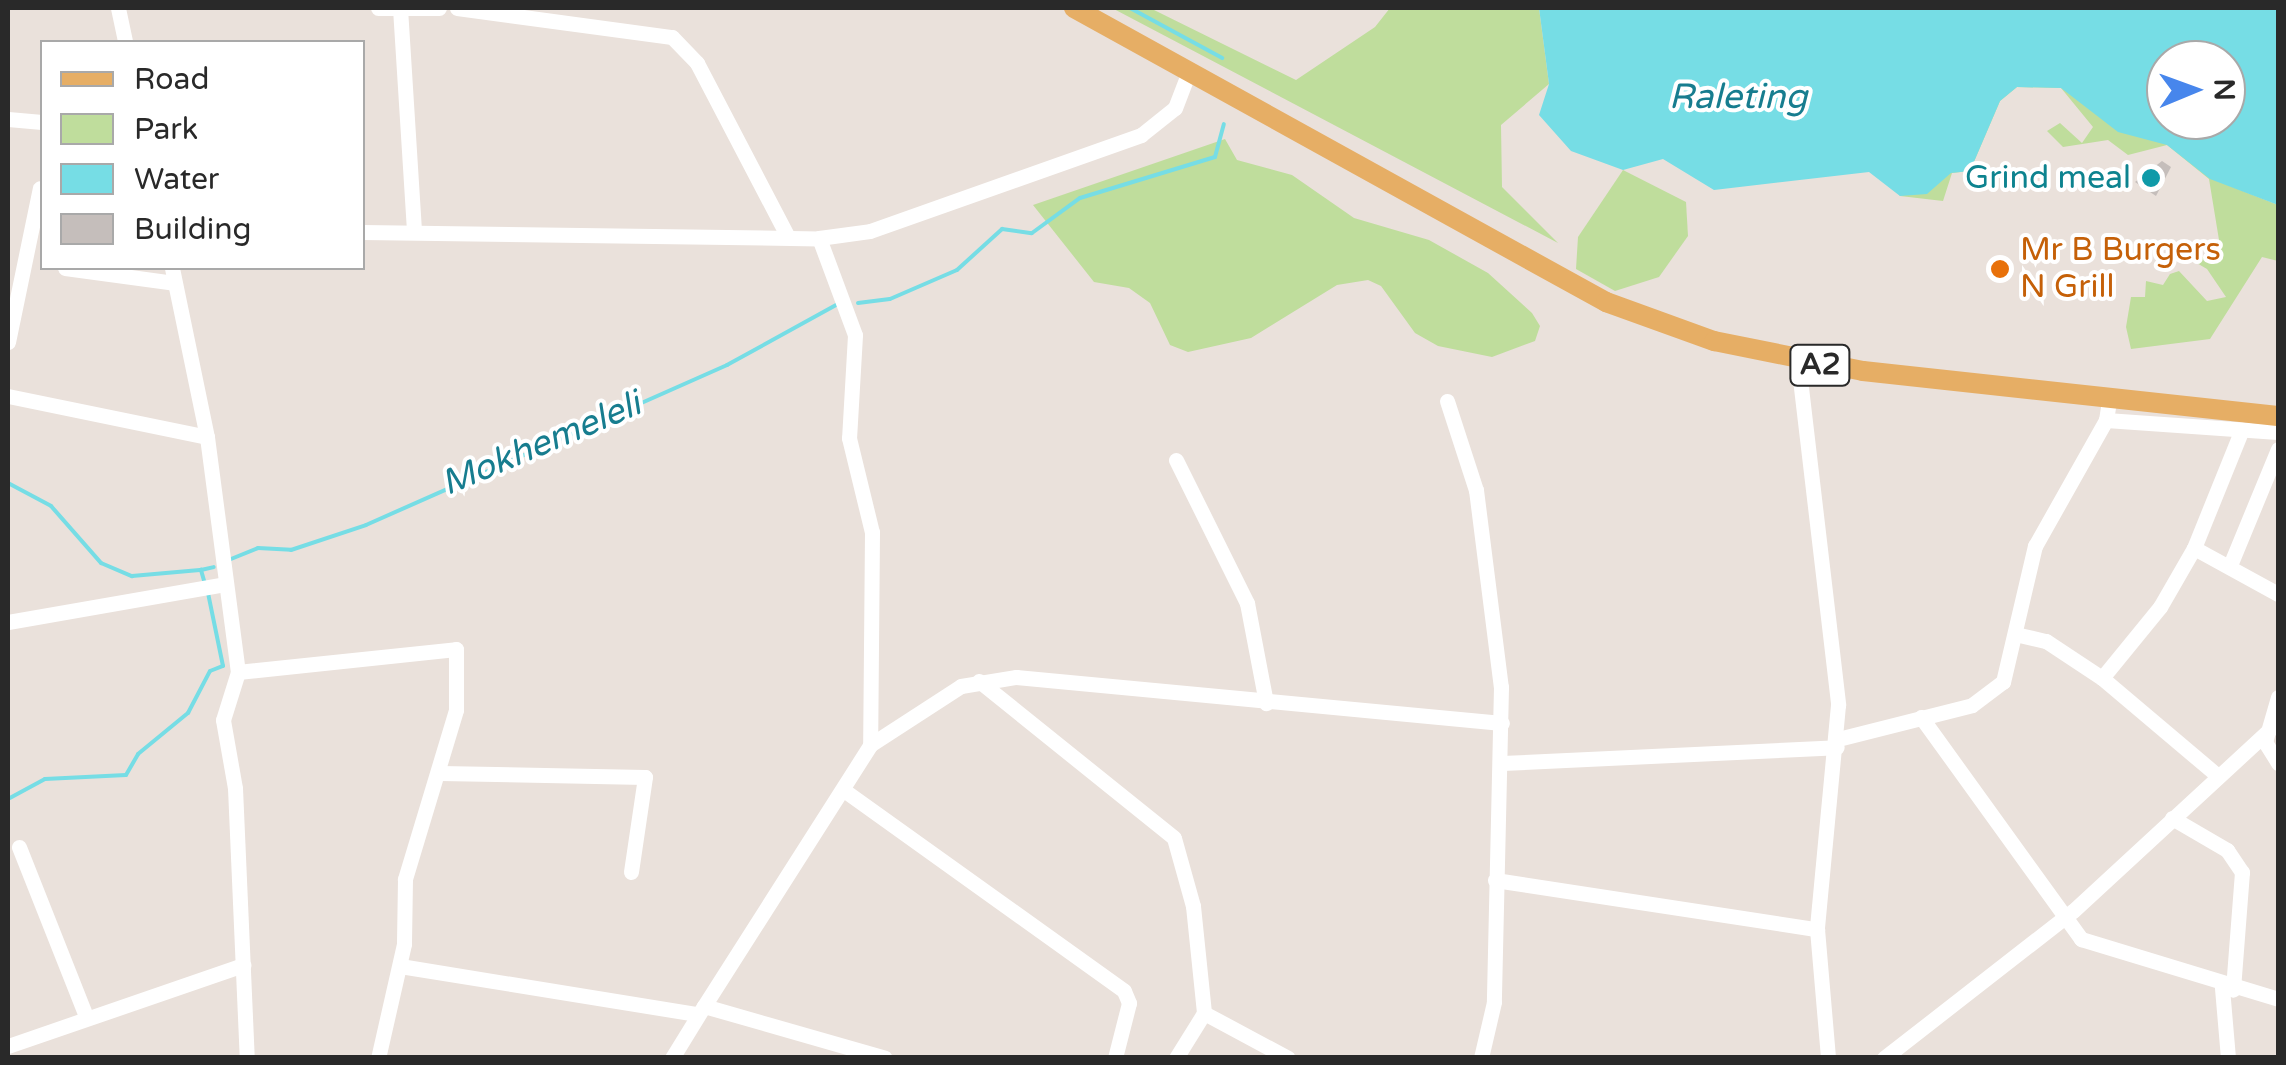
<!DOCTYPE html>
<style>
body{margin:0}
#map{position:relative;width:2286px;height:1065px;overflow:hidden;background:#eae1db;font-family:"Varela Round",sans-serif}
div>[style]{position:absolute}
.green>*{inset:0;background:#bfdd9c}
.water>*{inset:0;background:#76dde5}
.stream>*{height:4px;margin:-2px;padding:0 2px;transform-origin:2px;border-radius:2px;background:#76dde5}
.building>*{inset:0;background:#c5bebb}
.minor>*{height:15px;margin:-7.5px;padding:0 7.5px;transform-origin:7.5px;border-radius:7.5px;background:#fff}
.major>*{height:20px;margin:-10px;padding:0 10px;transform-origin:10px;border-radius:10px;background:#e6ae65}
.dots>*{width:28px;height:28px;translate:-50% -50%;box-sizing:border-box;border:5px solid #fff;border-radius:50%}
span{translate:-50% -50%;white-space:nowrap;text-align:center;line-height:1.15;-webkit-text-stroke:8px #fff;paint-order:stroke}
.shield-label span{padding:2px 8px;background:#fff;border:2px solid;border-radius:8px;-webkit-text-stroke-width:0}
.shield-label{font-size:30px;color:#292929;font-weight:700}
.culture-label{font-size:32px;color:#0d838f}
.right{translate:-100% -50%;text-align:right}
.food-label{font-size:32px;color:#c56008}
.left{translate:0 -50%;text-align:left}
.water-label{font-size:35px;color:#177d8f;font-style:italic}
.frame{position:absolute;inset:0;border:10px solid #292929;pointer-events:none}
.legend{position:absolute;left:40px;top:40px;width:325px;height:230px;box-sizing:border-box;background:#fff;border:2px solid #a9a9a9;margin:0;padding:12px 18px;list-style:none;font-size:30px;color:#292929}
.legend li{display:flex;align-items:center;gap:20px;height:50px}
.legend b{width:50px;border:2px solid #a9a9a9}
.north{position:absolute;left:2146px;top:40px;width:100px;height:100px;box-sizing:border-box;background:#fff;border:2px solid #a9a9a9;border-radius:50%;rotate:89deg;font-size:28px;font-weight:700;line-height:40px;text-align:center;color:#292929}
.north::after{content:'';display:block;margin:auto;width:35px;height:45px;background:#4786ec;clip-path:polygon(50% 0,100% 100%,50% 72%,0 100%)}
</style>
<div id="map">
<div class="green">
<i style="clip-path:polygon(1112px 8px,1150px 8px,1296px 80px,1375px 27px,1390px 8px,1539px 8px,1549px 84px,1501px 125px,1502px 187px,1558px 243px)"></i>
<i style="clip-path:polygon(1972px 8px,2166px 60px,2166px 120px,2261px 120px,2215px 180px,2278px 205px,2278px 261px,2262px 257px,2210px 339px,2131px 349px,2126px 327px,2131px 297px,2145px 297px,2146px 281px,2163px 285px,2170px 274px,2179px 271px,2207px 301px,2226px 297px,2207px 269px,2183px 255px,2203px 257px,2219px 240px,2209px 179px,2167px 145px,2128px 155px,2108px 140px,2063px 147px,2047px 131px,2060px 123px,2082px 143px,2093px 127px,2061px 88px,2017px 87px,2000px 101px,1970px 171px,1952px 173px,1943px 201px,1900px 196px,1883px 170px)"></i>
<i style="clip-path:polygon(1225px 139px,1237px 160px,1292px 175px,1354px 218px,1429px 240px,1488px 273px,1532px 313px,1540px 326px,1535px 341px,1492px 357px,1438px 346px,1415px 333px,1381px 286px,1368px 280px,1337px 285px,1251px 338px,1188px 352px,1170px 345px,1150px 303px,1129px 288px,1094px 282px,1033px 205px)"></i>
<i style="clip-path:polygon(1623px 170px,1686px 202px,1688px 236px,1659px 277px,1615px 291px,1576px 269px,1578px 237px)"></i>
</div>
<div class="water">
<i style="clip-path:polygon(evenodd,1539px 8px,2278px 8px,2278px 205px,2210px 179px,2167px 145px,2118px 132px,2061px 88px,2017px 87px,2000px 101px,1970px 171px,1951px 173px,1927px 194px,1900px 196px,1869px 172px,1714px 190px,1663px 159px,1623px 170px,1571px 151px,1539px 115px,1549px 84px,1539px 8px,2166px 60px,2226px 60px,2226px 120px,2166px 120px,2166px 60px)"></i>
</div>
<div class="stream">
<i style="left:1130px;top:8px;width:105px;rotate:28.5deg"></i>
<i style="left:858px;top:303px;width:32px;rotate:-7deg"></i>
<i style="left:890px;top:299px;width:73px;rotate:-23.4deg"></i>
<i style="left:957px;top:270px;width:61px;rotate:-42.3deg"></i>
<i style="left:1002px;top:229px;width:30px;rotate:8deg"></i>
<i style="left:1032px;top:233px;width:59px;rotate:-36.1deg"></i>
<i style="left:1080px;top:198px;width:141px;rotate:-16.9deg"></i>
<i style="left:1215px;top:157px;width:34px;rotate:-75deg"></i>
<i style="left:8px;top:483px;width:49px;rotate:28.1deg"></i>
<i style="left:51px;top:506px;width:76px;rotate:48.7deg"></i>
<i style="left:101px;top:563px;width:34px;rotate:23deg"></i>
<i style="left:132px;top:576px;width:68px;rotate:-5deg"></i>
<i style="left:231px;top:559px;width:29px;rotate:-22deg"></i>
<i style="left:258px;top:548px;width:33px;rotate:3deg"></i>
<i style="left:291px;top:550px;width:79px;rotate:-18.4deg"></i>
<i style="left:366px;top:525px;width:395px;rotate:-23.9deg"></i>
<i style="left:727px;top:365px;width:127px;rotate:-28.8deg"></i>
<i style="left:205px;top:584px;width:15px;rotate:-106deg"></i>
<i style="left:201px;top:570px;width:13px;rotate:-13deg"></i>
<i style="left:8px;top:799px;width:42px;rotate:-28.4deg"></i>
<i style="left:45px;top:779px;width:81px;rotate:-2.8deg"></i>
<i style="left:126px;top:775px;width:24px;rotate:-60deg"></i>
<i style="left:138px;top:754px;width:65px;rotate:-39.4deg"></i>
<i style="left:188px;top:713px;width:47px;rotate:-62.4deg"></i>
<i style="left:210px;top:671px;width:14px;rotate:-21deg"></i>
<i style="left:223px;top:666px;width:75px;rotate:-101.6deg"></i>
</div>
<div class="building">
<i style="clip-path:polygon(2162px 161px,2171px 167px,2156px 196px,2135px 182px)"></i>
</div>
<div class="minor">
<i style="left:118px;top:8px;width:35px;rotate:78deg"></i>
<i style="left:378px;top:8px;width:61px"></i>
<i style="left:400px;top:8px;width:223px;rotate:86.4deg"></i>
<i style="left:457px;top:8px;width:217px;rotate:7.7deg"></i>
<i style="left:672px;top:37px;width:36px;rotate:46deg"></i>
<i style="left:697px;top:63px;width:196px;rotate:62.4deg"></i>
<i style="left:8px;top:119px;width:34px;rotate:5deg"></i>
<i style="left:362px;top:232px;width:457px;rotate:0.8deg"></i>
<i style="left:819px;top:238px;width:51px;rotate:-7.8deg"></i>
<i style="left:870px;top:231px;width:288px;rotate:-19.5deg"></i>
<i style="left:1141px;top:135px;width:43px;rotate:-38.5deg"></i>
<i style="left:1175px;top:108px;width:40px;rotate:-69deg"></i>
<i style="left:819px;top:238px;width:103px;rotate:69.6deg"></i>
<i style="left:855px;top:335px;width:103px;rotate:93.3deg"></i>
<i style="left:849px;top:438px;width:97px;rotate:76.3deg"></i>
<i style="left:872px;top:532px;width:213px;rotate:90.5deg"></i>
<i style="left:65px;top:268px;width:110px;rotate:7.8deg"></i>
<i style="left:172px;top:268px;width:173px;rotate:78.3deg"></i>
<i style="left:207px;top:437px;width:237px;rotate:82.5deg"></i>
<i style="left:238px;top:672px;width:50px;rotate:107.4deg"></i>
<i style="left:223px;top:720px;width:69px;rotate:80deg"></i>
<i style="left:235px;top:788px;width:270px;rotate:87.5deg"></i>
<i style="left:8px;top:342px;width:157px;rotate:-78.3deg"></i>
<i style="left:1798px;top:362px;width:345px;rotate:83.3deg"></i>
<i style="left:1838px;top:705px;width:225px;rotate:95.4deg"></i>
<i style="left:1817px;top:929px;width:129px;rotate:85.1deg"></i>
<i style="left:8px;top:396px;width:203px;rotate:11.6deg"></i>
<i style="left:1447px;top:401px;width:94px;rotate:72deg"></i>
<i style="left:1476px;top:490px;width:199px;rotate:82.8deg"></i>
<i style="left:1501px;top:687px;width:315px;rotate:91.3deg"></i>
<i style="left:1494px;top:1002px;width:57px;rotate:103.1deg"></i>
<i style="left:2106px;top:420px;width:172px;rotate:4deg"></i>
<i style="left:1176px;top:460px;width:160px;rotate:63.6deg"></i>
<i style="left:1247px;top:603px;width:102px;rotate:79.2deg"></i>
<i style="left:2194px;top:548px;width:96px;rotate:28.7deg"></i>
<i style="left:2231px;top:563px;width:123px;rotate:-67.6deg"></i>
<i style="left:8px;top:622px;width:220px;rotate:-9.9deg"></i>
<i style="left:2015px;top:634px;width:32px;rotate:13deg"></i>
<i style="left:2046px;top:641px;width:67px;rotate:33.5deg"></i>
<i style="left:2102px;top:678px;width:152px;rotate:40.2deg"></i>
<i style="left:238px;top:672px;width:219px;rotate:-6deg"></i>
<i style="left:456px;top:649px;width:61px;rotate:90deg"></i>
<i style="left:456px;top:710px;width:177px;rotate:106.8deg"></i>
<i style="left:405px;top:879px;width:65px;rotate:90.9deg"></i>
<i style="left:404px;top:944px;width:117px;rotate:102.8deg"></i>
<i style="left:2102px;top:678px;width:92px;rotate:-50.8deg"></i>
<i style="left:2160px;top:607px;width:68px;rotate:-60deg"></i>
<i style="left:2194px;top:548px;width:128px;rotate:-68deg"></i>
<i style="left:979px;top:681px;width:250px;rotate:38.8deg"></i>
<i style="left:1174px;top:838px;width:71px;rotate:74.4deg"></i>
<i style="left:1193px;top:906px;width:108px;rotate:84.1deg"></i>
<i style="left:2278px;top:697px;width:47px;rotate:106.1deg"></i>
<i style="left:2265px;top:742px;width:25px;rotate:58deg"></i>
<i style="left:1921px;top:717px;width:274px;rotate:54.2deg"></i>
<i style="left:2081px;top:939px;width:206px;rotate:16.9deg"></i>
<i style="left:1838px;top:739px;width:138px;rotate:-14.2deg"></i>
<i style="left:1972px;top:705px;width:39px;rotate:-37deg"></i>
<i style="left:2003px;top:682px;width:140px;rotate:-76.8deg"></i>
<i style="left:2035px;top:546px;width:145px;rotate:-60.6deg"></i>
<i style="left:2106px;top:420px;width:25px;rotate:-81deg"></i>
<i style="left:1502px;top:763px;width:335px;rotate:-2.7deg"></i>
<i style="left:440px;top:773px;width:205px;rotate:1.1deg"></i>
<i style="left:645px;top:777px;width:96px;rotate:98.4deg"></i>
<i style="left:845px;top:791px;width:343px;rotate:35.6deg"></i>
<i style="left:1124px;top:991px;width:13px;rotate:67deg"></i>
<i style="left:1129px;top:1003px;width:57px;rotate:104.3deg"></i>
<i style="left:2172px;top:818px;width:64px;rotate:30.2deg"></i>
<i style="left:2227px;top:850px;width:27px;rotate:56deg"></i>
<i style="left:2242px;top:872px;width:118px;rotate:94.4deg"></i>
<i style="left:19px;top:847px;width:182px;rotate:68.4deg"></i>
<i style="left:1495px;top:880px;width:326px;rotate:8.7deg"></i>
<i style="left:400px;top:966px;width:301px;rotate:9.2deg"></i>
<i style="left:2222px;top:988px;width:70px;rotate:85.1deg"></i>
<i style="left:704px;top:1006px;width:309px;rotate:-57.5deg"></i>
<i style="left:870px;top:745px;width:108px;rotate:-33deg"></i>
<i style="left:961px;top:686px;width:56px;rotate:-9.3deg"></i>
<i style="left:1016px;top:677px;width:488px;rotate:5.4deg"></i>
<i style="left:8px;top:1046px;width:249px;rotate:-19deg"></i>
<i style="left:672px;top:1058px;width:61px;rotate:-58.4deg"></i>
<i style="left:704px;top:1006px;width:188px;rotate:16deg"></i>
<i style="left:1176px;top:1058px;width:53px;rotate:-58.1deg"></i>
<i style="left:1204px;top:1013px;width:95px;rotate:28.2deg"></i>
<i style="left:1884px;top:1058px;width:239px;rotate:-37.9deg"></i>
<i style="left:2073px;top:911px;width:279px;rotate:-42.7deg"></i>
</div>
<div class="major">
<i style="left:1074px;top:8px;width:608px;rotate:28.93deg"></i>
<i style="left:1606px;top:302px;width:115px;rotate:19.9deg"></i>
<i style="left:1714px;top:341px;width:152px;rotate:11.4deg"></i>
<i style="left:1863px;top:371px;width:417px;rotate:6.2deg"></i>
</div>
<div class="dots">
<i style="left:2151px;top:178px;background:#0f9aa8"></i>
<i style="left:2000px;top:269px;background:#e8710a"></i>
</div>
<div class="shield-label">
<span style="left:1820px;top:365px">A2</span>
</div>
<div class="culture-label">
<span class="right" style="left:2131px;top:178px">Grind meal</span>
</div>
<div class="food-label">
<span class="left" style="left:2020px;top:269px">Mr B Burgers<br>N Grill</span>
</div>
<div class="water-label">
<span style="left:1738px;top:97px">Raleting</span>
<span style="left:541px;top:444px;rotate:-23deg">Mokhemeleli</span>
</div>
<div class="frame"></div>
<ul class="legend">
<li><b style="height:12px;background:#e6ae65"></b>Road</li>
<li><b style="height:28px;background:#bfdd9c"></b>Park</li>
<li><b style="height:28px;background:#76dde5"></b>Water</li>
<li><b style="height:28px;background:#c5bebb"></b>Building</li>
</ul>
<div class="north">N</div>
</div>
